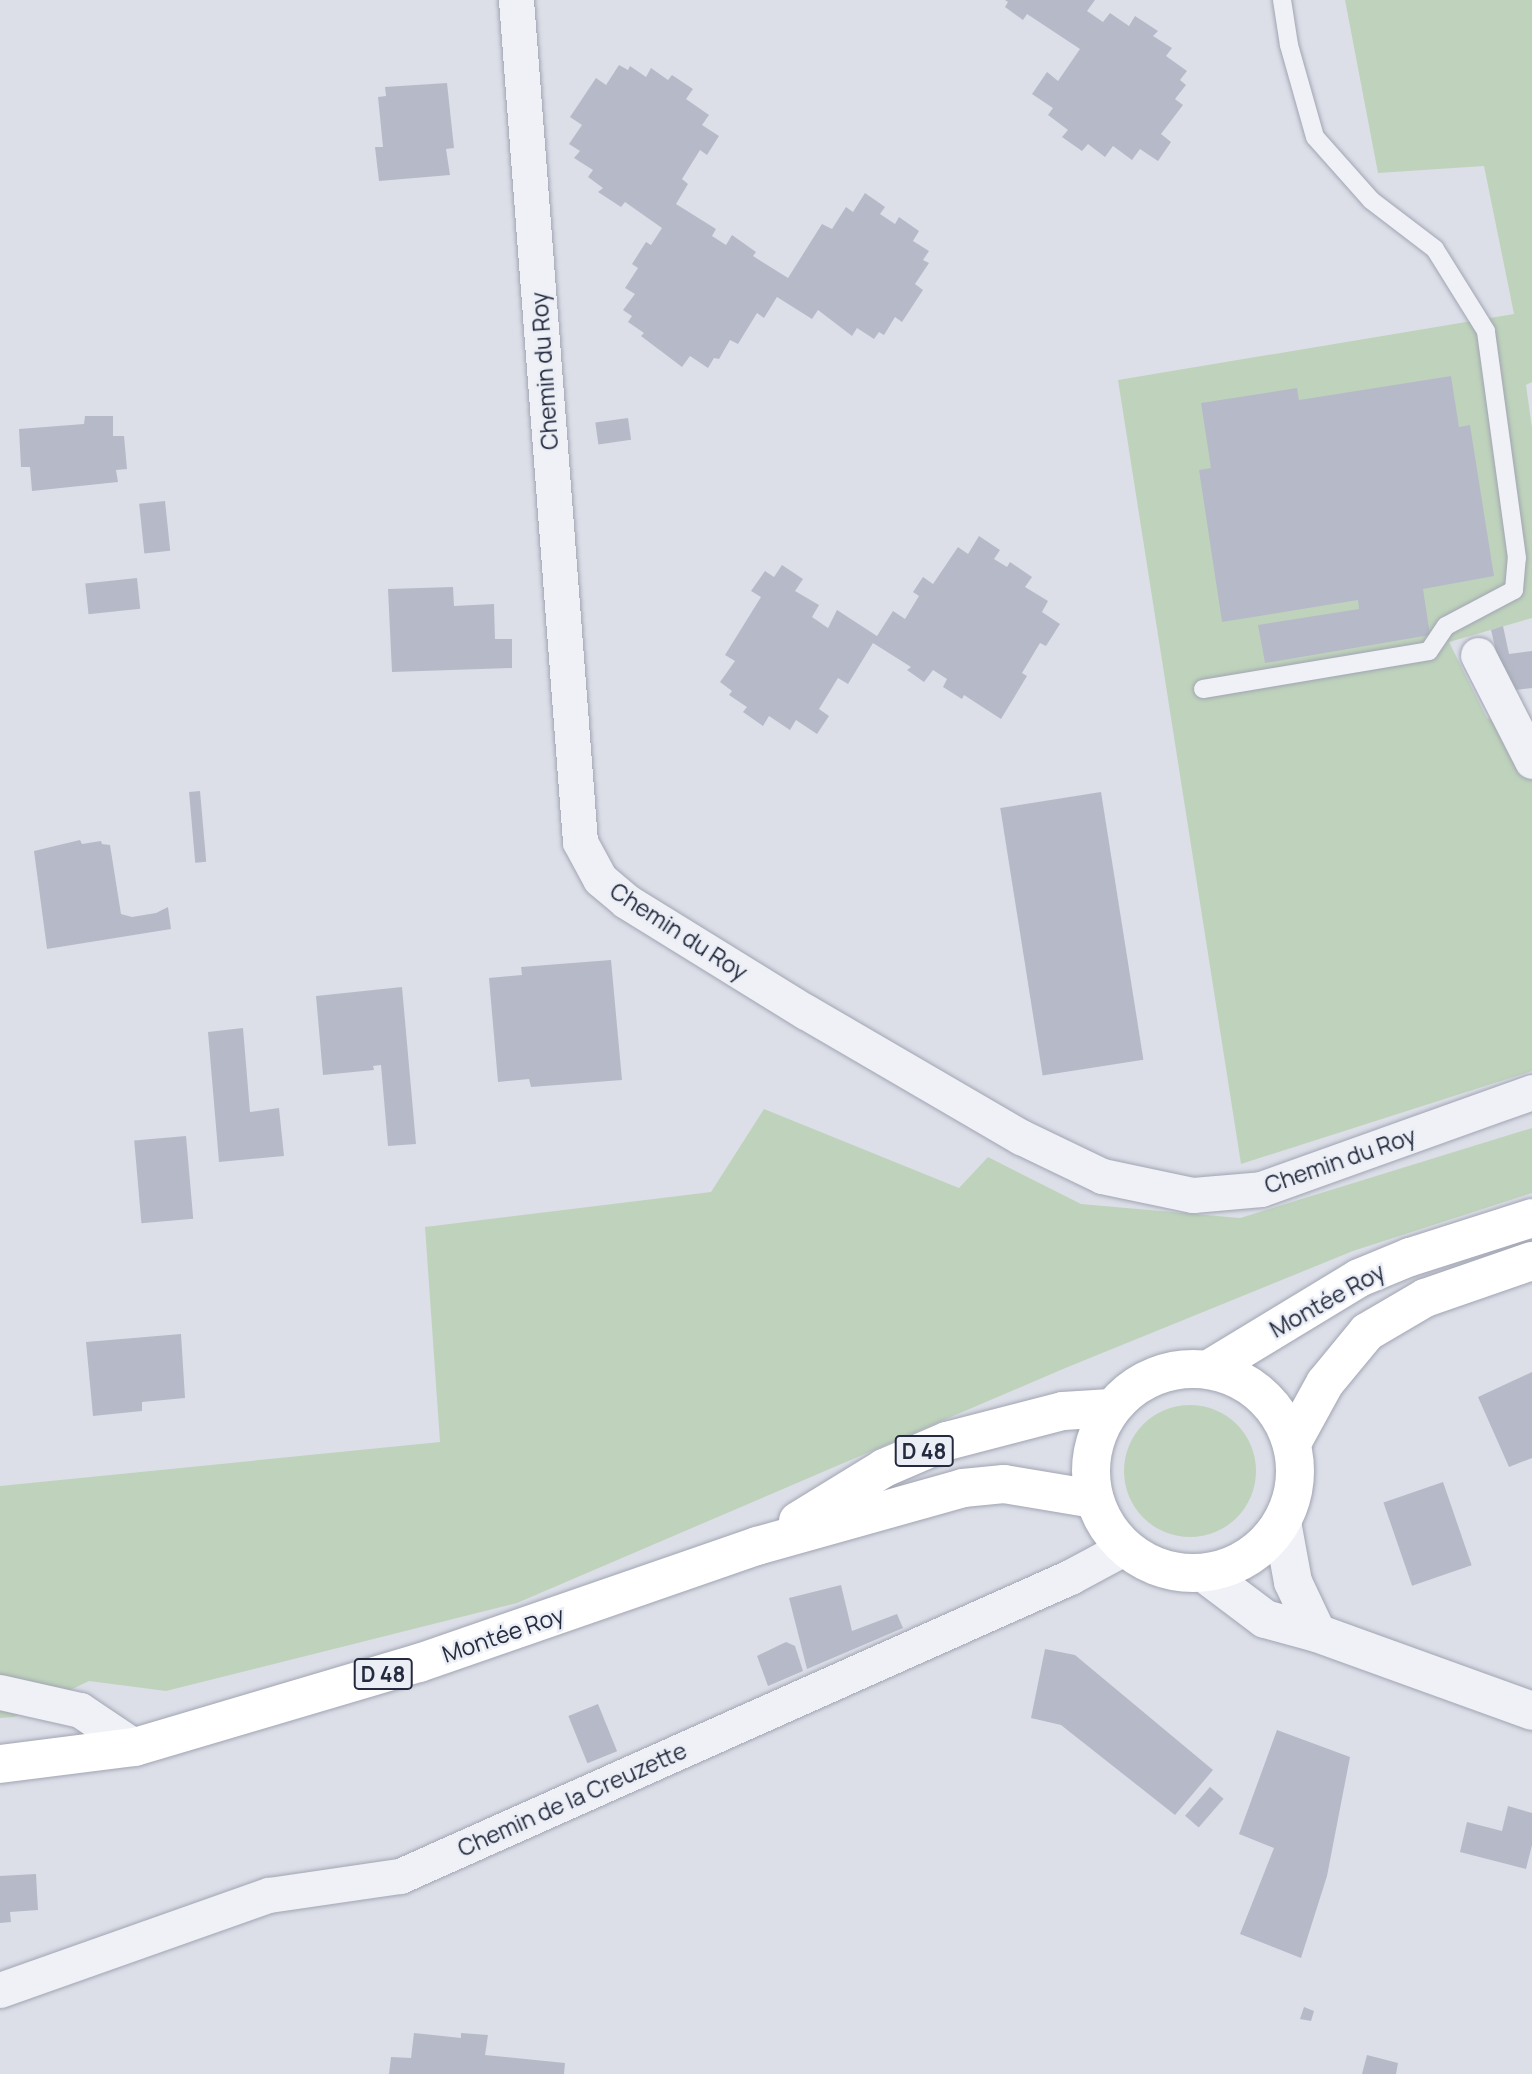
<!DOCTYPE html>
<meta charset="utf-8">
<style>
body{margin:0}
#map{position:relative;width:1532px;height:2074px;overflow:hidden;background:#dcdfe8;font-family:Manrope,sans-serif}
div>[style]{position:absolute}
.green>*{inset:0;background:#bfd3bc}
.round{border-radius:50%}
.building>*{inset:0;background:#b6bac8;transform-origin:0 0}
.roads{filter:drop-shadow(0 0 2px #a1a5b2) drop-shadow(0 0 2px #a1a5b2)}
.service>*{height:18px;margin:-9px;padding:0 9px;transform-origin:9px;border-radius:9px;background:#eff1f6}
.minor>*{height:35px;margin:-17.5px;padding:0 17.5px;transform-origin:17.5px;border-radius:17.5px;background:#eff1f6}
.tertiary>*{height:38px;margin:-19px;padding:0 19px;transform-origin:19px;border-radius:19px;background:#eff1f6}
.primary>*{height:38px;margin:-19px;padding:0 19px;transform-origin:19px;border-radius:19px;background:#fff}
.primary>.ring{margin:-19px;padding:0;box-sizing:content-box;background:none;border:38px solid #fff;border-radius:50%}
span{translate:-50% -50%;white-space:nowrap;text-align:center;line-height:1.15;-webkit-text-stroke:5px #ebeef5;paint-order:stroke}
.shield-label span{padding:2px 5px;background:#ebeef5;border:2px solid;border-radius:5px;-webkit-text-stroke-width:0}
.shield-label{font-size:21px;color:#242b3f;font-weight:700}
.street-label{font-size:23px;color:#242b3f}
</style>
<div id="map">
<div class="green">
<i style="clip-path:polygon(1345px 0,1532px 0,1532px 382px,1526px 385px,1532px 428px,1532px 618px,1449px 642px,1487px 718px,1506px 724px,1532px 767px,1532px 1071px,1241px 1164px,1118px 380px,1514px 314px,1484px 166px,1378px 173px)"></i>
<i style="clip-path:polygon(764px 1109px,959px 1188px,988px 1157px,1081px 1204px,1240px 1218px,1532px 1128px,1532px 1193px,1353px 1251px,1063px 1369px,517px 1603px,166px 1691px,89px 1681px,14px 1717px,0 1718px,0 1486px,440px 1442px,425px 1227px,711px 1192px)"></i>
<i class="round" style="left:1124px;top:1405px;width:132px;height:132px"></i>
</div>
<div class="building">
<i style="clip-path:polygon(1005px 0,1095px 0,1087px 11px,1103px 22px,1110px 13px,1129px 26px,1135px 16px,1158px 31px,1153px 36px,1172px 48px,1166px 56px,1187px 71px,1180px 80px,1186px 85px,1175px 99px,1183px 105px,1161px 134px,1171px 142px,1158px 161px,1140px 149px,1132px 160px,1113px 146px,1105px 157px,1088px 144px,1082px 151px,1062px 137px,1068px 130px,1048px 115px,1053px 108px,1032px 94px,1047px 72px,1058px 81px,1080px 49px,1027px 14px,1023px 20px,1005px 7px,1008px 2px)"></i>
<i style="clip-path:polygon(619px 65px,628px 70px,630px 66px,646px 77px,651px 68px,668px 80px,672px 75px,693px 89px,686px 99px,709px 115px,702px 125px,719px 136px,707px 155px,700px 150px,682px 179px,688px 184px,676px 204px,716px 229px,712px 236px,726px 245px,732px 235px,756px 252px,753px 256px,788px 278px,822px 224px,832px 229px,846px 207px,853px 212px,865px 193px,885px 207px,880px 214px,895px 224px,899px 217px,919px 231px,913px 241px,929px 251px,923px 260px,929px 263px,915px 284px,923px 290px,902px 322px,895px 317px,884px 335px,879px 332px,874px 339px,857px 328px,852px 336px,818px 310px,812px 319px,777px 297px,764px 318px,757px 313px,738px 344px,730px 340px,719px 359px,714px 358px,708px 368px,690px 356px,682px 367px,641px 336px,644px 333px,628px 322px,632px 316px,623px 310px,635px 294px,625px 288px,638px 268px,632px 264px,646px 242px,651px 245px,662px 228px,625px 202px,621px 207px,598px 192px,603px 188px,588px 177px,593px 170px,574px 158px,580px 151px,569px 144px,582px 125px,570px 117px,596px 78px,606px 85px)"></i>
<i style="clip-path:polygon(447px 83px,454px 148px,446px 149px,450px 175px,379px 181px,375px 147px,383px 147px,378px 97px,386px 96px,385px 87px)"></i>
<i style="clip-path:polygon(1451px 376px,1459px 427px,1470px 425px,1494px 576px,1423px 589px,1430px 635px,1265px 663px,1258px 625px,1359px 609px,1358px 600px,1222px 622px,1199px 470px,1211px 468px,1201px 403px,1297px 388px,1299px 400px)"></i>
<i style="clip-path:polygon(85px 416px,113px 416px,113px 436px,124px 436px,127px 469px,116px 470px,118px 482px,32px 491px,30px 467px,21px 467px,19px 429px,84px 424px)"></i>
<i style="left:628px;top:418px;width:22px;height:33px;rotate:82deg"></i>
<i style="left:165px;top:501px;width:50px;height:26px;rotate:84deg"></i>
<i style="clip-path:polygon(979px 536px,1000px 550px,994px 559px,1007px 567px,1010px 562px,1032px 577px,1025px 587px,1048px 601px,1042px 612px,1060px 624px,1046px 646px,1040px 643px,1022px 673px,1027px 676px,1001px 719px,964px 695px,962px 699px,943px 687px,947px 679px,933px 670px,924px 682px,907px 670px,911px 667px,873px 643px,848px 684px,838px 678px,819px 709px,829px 716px,817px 734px,796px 720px,790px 730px,769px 716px,763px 726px,743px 712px,747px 707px,729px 695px,732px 691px,720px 682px,735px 661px,725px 655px,761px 597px,751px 591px,765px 571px,774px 577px,782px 565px,803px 579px,795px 591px,819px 605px,812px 617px,828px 628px,837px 610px,877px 636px,893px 611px,905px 619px,919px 596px,913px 592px,923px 577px,933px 584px,958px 547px,968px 554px)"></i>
<i style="left:137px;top:578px;width:31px;height:52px;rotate:84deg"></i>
<i style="clip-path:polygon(453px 587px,454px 606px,494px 604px,495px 639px,512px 639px,512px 668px,392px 672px,388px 589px)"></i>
<i style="clip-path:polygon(1503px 626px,1509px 654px,1532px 651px,1532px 688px,1515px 690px,1497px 655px,1491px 630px)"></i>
<i style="left:200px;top:791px;width:71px;height:11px;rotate:85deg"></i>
<i style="left:1101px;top:792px;width:271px;height:102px;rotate:81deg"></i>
<i style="clip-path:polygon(80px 840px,82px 844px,101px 841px,102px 844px,110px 845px,121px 914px,132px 917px,156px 913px,168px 907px,171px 929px,47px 949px,34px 851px)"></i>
<i style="clip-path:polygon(611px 960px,622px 1080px,531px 1087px,529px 1079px,498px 1082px,489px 978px,522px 975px,521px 967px)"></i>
<i style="clip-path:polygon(402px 987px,416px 1144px,388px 1146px,381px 1065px,373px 1066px,374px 1070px,323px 1075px,316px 996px)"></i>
<i style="clip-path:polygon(243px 1028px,250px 1112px,279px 1108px,284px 1156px,219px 1162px,208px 1032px)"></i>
<i style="left:186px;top:1136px;width:83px;height:52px;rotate:85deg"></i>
<i style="clip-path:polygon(181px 1334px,185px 1398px,142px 1402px,142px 1411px,93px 1416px,86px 1342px)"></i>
<i style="clip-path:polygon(1532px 1372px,1532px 1458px,1509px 1467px,1478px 1397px)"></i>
<i style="left:1443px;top:1482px;width:88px;height:63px;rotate:71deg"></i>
<i style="clip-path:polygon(841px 1585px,852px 1631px,897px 1614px,903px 1628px,807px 1669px,789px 1598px)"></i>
<i style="clip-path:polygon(786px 1642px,795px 1646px,803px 1671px,768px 1686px,757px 1656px)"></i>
<i style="clip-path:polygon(1045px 1649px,1075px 1655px,1213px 1770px,1175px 1815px,1061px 1725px,1031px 1718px)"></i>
<i style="left:598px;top:1704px;width:51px;height:32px;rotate:68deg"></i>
<i style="clip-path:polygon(1277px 1730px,1350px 1757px,1327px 1876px,1301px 1958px,1240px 1934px,1274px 1848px,1239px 1834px)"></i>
<i style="left:1210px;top:1787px;width:18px;height:38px;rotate:41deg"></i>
<i style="clip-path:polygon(1508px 1806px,1532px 1813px,1532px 1845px,1526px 1869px,1460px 1852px,1467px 1822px,1502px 1831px)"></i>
<i style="clip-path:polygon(36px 1874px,38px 1910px,10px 1912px,11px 1922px,0 1923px,0 1876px)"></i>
<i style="clip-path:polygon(1304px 2007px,1314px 2011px,1311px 2021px,1300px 2019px)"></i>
<i style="clip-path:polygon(414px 2033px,461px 2038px,461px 2033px,488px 2035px,485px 2055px,565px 2063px,564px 2074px,389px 2074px,391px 2057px,411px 2058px)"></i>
<i style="clip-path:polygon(1367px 2055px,1398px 2063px,1396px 2074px,1362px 2074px)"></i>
</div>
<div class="roads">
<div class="service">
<i style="left:1203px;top:689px;width:229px;rotate:-9.5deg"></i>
<i style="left:1429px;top:651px;width:30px;rotate:-56deg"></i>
<i style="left:1446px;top:626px;width:77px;rotate:-27.9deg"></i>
<i style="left:1514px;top:590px;width:32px;rotate:-85deg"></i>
<i style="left:1517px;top:558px;width:229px;rotate:-97.8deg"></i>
<i style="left:1486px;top:331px;width:97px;rotate:-121.9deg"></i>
<i style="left:1435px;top:249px;width:81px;rotate:-142.6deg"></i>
<i style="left:1371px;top:200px;width:84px;rotate:-131.6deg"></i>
<i style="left:1315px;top:137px;width:96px;rotate:-105.8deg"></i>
<i style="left:1289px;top:45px;width:46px;rotate:-98.8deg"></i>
</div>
<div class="minor">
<i style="left:516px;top:0;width:844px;rotate:85.65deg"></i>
<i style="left:580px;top:842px;width:42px;rotate:61.6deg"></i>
<i style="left:600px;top:879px;width:34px;rotate:40deg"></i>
<i style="left:626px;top:901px;width:211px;rotate:31.7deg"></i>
<i style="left:806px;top:1012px;width:249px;rotate:30.2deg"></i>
<i style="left:1021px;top:1137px;width:90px;rotate:25.7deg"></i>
<i style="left:1102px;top:1176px;width:93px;rotate:11.8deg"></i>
<i style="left:1193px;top:1195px;width:68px;rotate:-5deg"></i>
<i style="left:1261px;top:1189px;width:288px;rotate:-19.7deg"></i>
<i style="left:1478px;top:655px;width:119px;rotate:63deg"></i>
<i style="left:0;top:1692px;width:82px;rotate:12.7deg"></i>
<i style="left:80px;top:1710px;width:66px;rotate:33.9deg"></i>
<i style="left:0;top:1990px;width:285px;rotate:-19.5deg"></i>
<i style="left:269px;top:1895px;width:132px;rotate:-8.3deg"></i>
<i style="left:400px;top:1876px;width:734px;rotate:-24.05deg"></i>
<i style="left:1070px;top:1577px;width:61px;rotate:-28.2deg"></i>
</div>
<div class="tertiary">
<i style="left:1282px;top:1522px;width:61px;rotate:79.6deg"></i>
<i style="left:1293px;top:1582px;width:56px;rotate:64.8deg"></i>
<i style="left:1204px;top:1573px;width:76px;rotate:37deg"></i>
<i style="left:1265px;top:1619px;width:54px;rotate:15.1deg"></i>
<i style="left:1317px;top:1633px;width:229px;rotate:19.9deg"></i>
</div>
<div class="primary">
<i class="ring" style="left:1091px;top:1369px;width:166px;height:166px"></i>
<i style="left:1209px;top:1369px;width:175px;rotate:-31.2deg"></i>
<i style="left:1359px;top:1278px;width:55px;rotate:-22.4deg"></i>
<i style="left:1410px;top:1257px;width:128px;rotate:-17.7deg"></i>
<i style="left:1292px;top:1443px;width:68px;rotate:-61.2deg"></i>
<i style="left:1325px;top:1383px;width:66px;rotate:-50.5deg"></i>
<i style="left:1367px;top:1332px;width:67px;rotate:-30.4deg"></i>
<i style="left:1425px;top:1298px;width:113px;rotate:-19.1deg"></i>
<i style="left:798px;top:1521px;width:101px;rotate:-31.6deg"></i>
<i style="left:884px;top:1468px;width:69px;rotate:-23.2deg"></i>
<i style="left:947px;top:1441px;width:120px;rotate:-14.5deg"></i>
<i style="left:1063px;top:1411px;width:48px;rotate:-3.6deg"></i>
<i style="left:0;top:1764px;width:136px;rotate:-7.2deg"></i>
<i style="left:135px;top:1747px;width:296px;rotate:-16.5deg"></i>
<i style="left:419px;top:1663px;width:358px;rotate:-19.1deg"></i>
<i style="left:757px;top:1546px;width:214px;rotate:-15.7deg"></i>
<i style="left:963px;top:1488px;width:41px;rotate:-5.6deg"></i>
<i style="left:1004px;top:1484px;width:91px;rotate:9.5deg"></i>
</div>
</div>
<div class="shield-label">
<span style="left:924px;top:1451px">D 48</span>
<span style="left:383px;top:1674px">D 48</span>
</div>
<div class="street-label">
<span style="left:544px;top:371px;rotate:-94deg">Chemin du Roy</span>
<span style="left:679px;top:931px;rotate:33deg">Chemin du Roy</span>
<span style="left:1340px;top:1160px;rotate:-19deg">Chemin du Roy</span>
<span style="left:1327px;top:1300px;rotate:-29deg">Montée Roy</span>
<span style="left:503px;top:1634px;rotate:-19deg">Montée Roy</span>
<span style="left:572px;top:1799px;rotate:-24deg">Chemin de la Creuzette</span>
</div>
</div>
